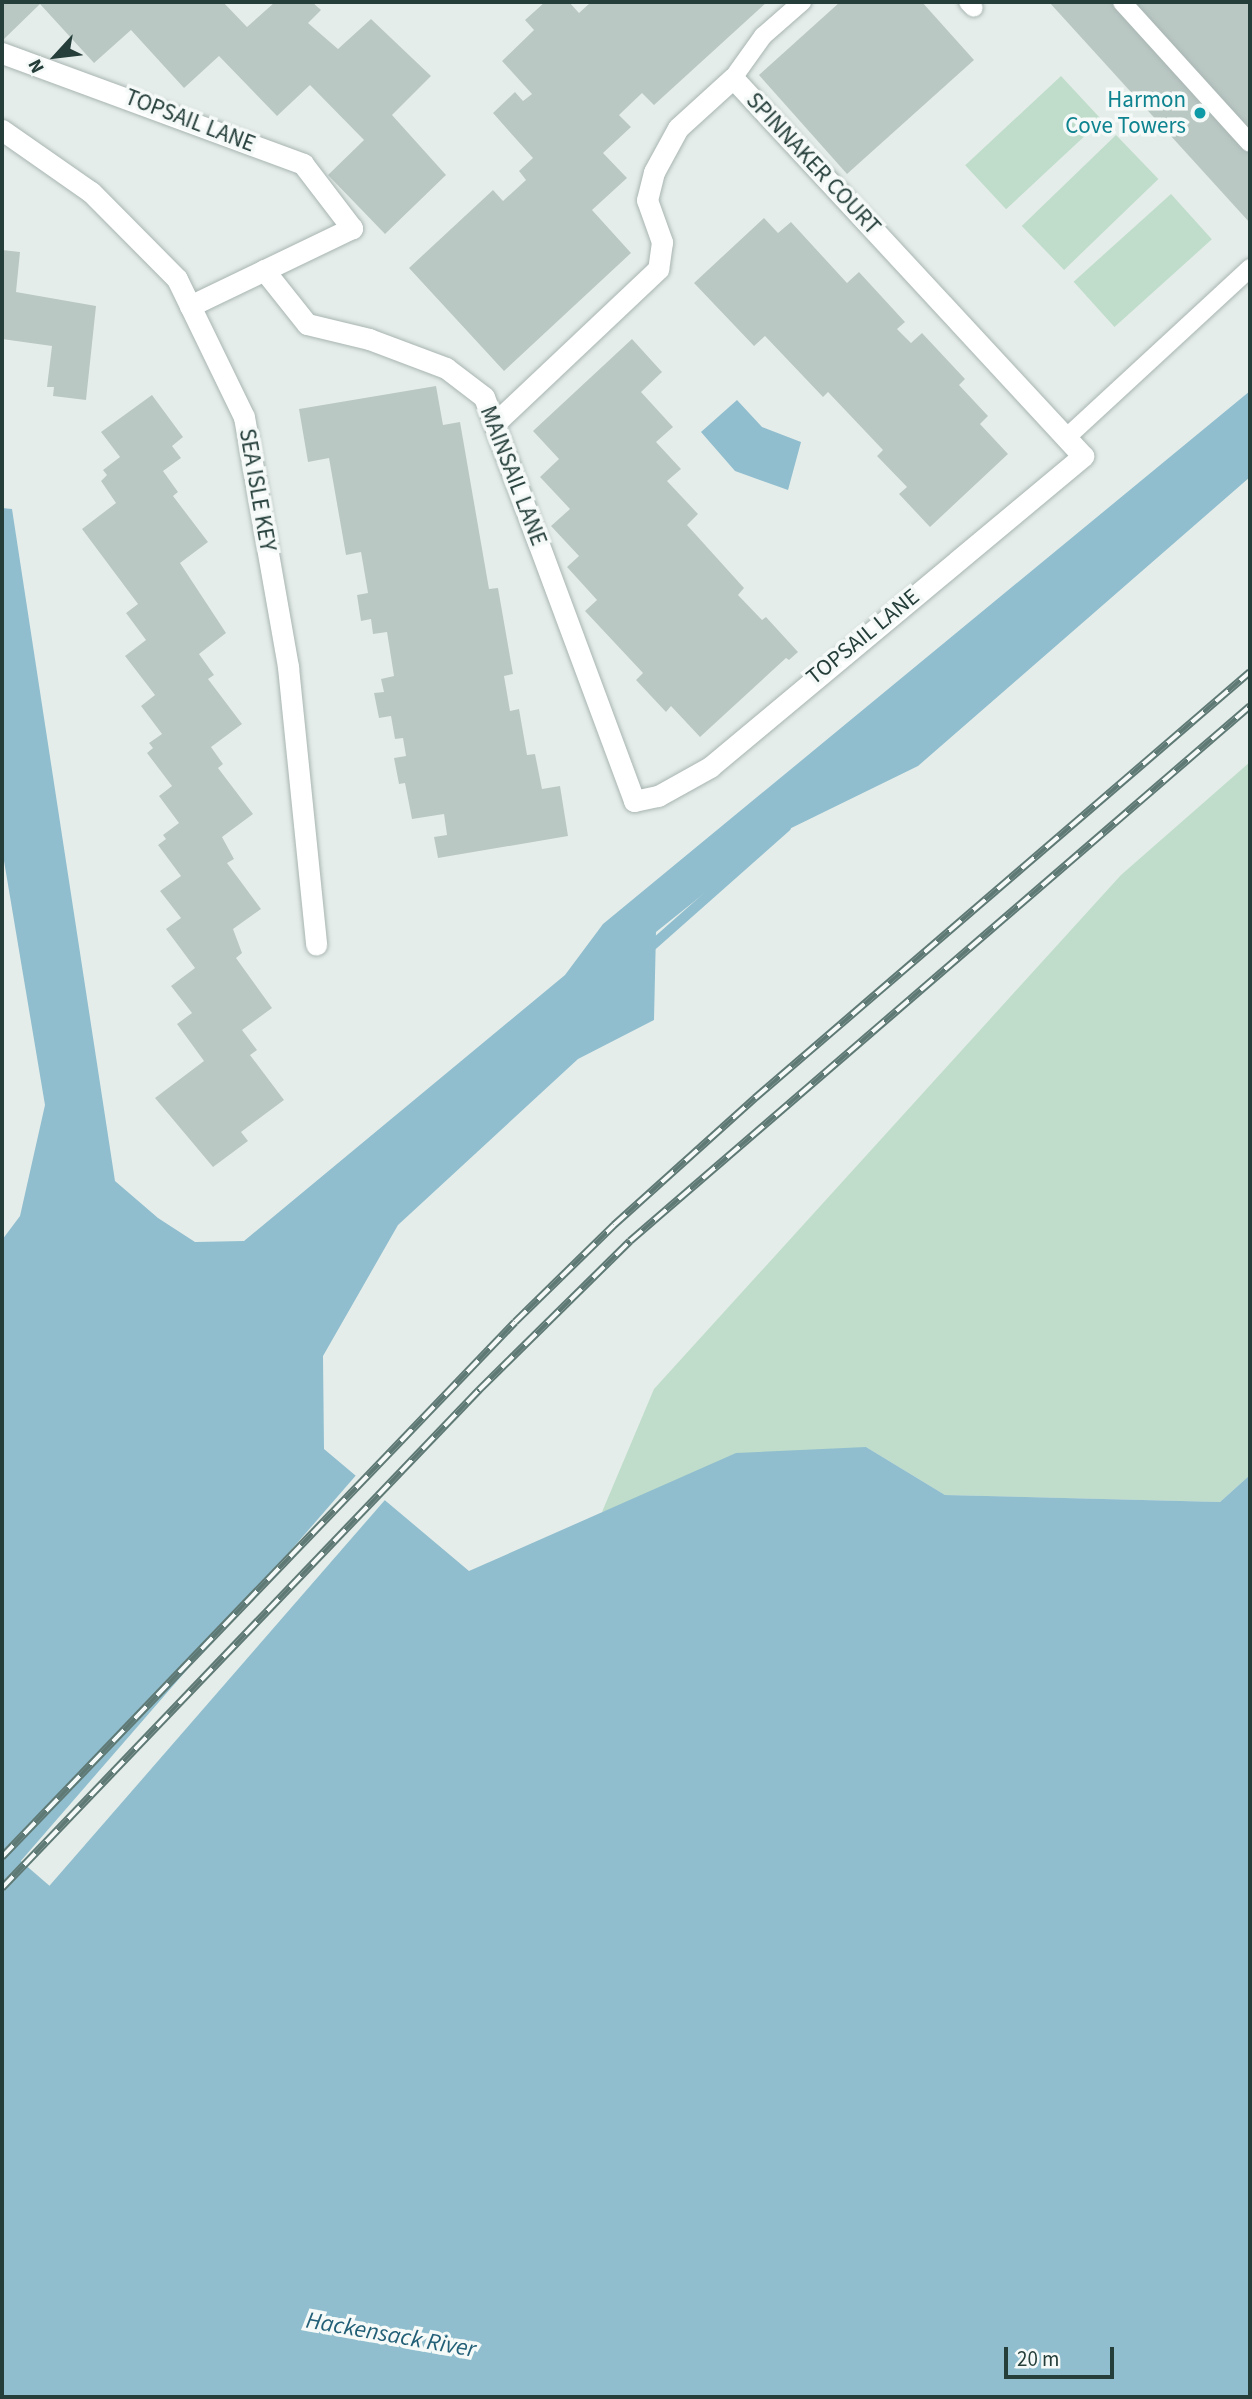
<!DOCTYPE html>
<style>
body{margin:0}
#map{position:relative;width:1252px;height:2399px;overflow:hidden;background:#e5edea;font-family:"Source Sans 3",sans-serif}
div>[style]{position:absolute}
.green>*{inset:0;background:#bfddca;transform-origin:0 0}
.water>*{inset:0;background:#90bece}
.pier>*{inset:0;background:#e5edea;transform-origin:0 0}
.stream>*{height:10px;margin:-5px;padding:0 5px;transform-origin:5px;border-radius:5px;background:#90bece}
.building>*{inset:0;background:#bac8c4}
.roads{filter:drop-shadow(0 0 2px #a8b5b2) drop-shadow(0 0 2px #a8b5b2)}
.lane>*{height:18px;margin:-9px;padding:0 9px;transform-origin:9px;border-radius:9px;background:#fff}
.street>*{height:21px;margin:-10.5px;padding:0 10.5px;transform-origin:10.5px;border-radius:10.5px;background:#fff}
.rail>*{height:8px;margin-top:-4px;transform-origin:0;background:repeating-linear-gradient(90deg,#f5faf8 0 16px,#5f7975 0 32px);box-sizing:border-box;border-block:2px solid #5f7975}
.dots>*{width:19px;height:19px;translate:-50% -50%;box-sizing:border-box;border:4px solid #f5faf8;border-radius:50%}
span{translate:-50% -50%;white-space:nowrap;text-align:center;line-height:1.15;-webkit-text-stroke:7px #f5faf8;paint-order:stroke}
.culture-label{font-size:23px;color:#0d838f}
.right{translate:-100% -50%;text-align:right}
.street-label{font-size:23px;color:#253e3a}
.water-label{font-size:24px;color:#225f77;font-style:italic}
.frame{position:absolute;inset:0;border:4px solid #253e3a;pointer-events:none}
.north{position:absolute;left:21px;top:21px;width:70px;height:70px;-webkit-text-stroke:5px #f5faf8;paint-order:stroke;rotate:243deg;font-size:19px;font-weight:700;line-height:28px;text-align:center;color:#253e3a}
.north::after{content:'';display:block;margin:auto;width:24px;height:32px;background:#253e3a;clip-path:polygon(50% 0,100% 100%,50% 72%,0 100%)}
.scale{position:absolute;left:1004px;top:2347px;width:110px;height:32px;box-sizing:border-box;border:4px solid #253e3a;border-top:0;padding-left:9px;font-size:21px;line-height:24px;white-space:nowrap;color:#253e3a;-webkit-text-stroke:5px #f5faf8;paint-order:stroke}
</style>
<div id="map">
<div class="green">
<i style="left:1061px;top:76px;width:60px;height:131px;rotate:47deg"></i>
<i style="left:1116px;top:135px;width:61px;height:131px;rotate:46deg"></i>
<i style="left:1171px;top:194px;width:61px;height:131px;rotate:48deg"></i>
<i style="clip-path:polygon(1250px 762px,1250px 1475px,1220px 1502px,945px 1495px,866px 1447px,602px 1512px,654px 1389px,1121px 875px)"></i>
</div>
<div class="water">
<i style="clip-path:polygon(1250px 391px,1250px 477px,918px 766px,777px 835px,656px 932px,654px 1020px,578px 1059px,398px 1225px,323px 1356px,324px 1449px,469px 1571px,736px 1453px,866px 1447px,945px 1495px,1220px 1502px,1250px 1475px,1250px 2397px,2px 2397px,2px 1240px,20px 1216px,45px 1105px,2px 849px,2px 508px,12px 509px,115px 1181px,158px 1218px,195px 1242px,244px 1241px,565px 975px,603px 924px)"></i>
<i style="clip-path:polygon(737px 400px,762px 427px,801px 442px,788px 490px,735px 471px,701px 432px)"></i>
</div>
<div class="pier">
<i style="left:358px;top:1473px;width:38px;height:514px;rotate:41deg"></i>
</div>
<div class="stream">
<i style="left:646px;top:951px;width:187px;rotate:-41.5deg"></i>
</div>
<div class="building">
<i style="clip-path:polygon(2px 2px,223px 2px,247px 27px,275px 2px,312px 2px,321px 10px,308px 23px,338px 49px,371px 19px,431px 76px,392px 115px,446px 175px,385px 234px,328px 175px,364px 140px,310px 85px,277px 116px,219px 56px,184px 88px,131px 30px,94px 63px,40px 4px,3px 40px)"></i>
<i style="clip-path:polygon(545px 2px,569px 2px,579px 13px,591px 2px,767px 2px,654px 105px,642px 93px,619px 115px,631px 127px,603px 153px,627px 178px,592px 210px,631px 253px,504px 371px,409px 268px,493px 190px,503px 201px,526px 180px,519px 171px,533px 158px,493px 113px,515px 92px,523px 101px,532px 94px,502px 61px,534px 30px,525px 20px)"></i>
<i style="clip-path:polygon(840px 2px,922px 2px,974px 60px,847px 174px,759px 75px)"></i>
<i style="clip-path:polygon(1049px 2px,1250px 2px,1250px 223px)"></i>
<i style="clip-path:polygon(764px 218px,778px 233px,791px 222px,847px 283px,859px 272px,905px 322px,897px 329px,911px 343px,922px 333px,965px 379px,959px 385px,988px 416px,980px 424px,1008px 454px,930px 527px,899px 494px,907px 487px,877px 456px,883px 450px,828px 392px,823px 397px,765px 336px,754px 346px,694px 283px)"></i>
<i style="clip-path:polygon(2px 250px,20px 252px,16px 292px,96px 306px,86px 400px,53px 396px,54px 387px,47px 387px,52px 346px,2px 339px)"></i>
<i style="clip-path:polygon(632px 339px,662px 372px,641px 392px,673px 427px,656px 442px,681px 469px,667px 481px,698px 514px,687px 525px,744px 588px,738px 595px,762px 620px,766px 617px,798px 652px,789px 660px,786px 658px,700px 737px,671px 706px,666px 712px,636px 680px,643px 673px,585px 611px,597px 600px,567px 567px,579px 556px,551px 526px,570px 509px,540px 477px,559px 459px,533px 431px)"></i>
<i style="clip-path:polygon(436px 386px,443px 425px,460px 422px,489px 589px,498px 588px,513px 674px,504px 676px,510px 711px,519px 709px,527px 755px,535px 754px,542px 789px,560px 786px,568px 836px,438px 858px,434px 837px,447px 835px,444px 814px,412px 819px,405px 783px,399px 784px,394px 758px,406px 756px,403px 738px,395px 739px,391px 716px,379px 718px,374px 693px,384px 692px,381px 679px,394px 676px,387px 632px,373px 634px,371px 619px,361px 621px,357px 595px,368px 593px,361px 552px,346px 555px,329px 458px,308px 462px,299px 409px)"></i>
<i style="clip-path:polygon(152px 395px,183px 437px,172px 446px,181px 458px,163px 471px,178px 492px,173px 496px,208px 542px,180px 563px,226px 633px,199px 654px,214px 675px,208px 679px,242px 724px,211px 747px,223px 764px,218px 768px,253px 814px,222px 837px,234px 859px,227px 863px,261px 909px,233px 929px,242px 953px,236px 958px,272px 1008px,242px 1030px,257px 1050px,250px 1055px,284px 1100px,241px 1132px,248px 1141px,213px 1167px,155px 1098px,204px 1061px,177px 1024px,192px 1013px,171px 986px,195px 968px,166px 929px,181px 918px,160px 891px,181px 876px,158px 845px,166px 839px,163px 835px,179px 823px,159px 796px,172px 786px,147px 753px,153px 748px,149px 743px,162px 734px,141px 706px,155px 695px,125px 656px,146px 640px,126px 613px,138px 604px,82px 529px,116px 503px,101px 481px,107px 475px,103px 470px,120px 457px,101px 432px)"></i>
</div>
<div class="roads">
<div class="lane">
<i style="left:968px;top:2px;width:8px;rotate:45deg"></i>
<i style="left:1122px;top:2px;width:190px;rotate:47.8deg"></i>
<i style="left:733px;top:78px;width:52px;rotate:-54.5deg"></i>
<i style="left:763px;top:36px;width:52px;rotate:-41.1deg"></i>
<i style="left:1066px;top:438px;width:251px;rotate:-42.7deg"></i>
</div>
<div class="street">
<i style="left:2px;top:53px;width:321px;rotate:20.2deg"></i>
<i style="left:303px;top:164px;width:81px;rotate:52.6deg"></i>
<i style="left:352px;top:228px;width:180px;rotate:154.3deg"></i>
<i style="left:2px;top:130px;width:108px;rotate:34.9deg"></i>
<i style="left:91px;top:192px;width:122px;rotate:45.3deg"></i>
<i style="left:177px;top:279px;width:153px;rotate:64.1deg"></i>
<i style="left:244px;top:417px;width:254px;rotate:80deg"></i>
<i style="left:288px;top:667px;width:279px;rotate:84.2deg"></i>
<i style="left:264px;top:270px;width:69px;rotate:51.5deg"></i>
<i style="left:307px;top:324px;width:64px;rotate:13.6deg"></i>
<i style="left:369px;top:339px;width:82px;rotate:20.6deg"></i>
<i style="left:446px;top:368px;width:48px;rotate:37.3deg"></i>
<i style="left:484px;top:397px;width:431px;rotate:69.6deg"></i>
<i style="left:634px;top:801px;width:25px;rotate:-12deg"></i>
<i style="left:658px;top:796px;width:60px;rotate:-29.1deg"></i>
<i style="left:710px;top:767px;width:486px;rotate:-39.8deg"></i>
<i style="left:1083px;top:456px;width:515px;rotate:-132.8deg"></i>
<i style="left:733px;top:78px;width:74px;rotate:137.7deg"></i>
<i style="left:678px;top:128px;width:50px;rotate:118.6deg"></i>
<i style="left:654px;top:172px;width:29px;rotate:104deg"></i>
<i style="left:647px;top:200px;width:45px;rotate:70.3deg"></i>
<i style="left:662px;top:242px;width:27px;rotate:98deg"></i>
<i style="left:658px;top:269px;width:223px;rotate:136.6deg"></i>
</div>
</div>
<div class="rail">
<i style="left:2px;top:1857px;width:741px;rotate:-46.2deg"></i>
<i style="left:515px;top:1322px;width:139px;rotate:-44.4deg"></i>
<i style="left:614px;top:1225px;width:190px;rotate:-42deg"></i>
<i style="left:755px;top:1098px;width:653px;rotate:-40.72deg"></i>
<i style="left:2px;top:1888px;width:690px;rotate:-46.23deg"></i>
<i style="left:479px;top:1390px;width:212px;rotate:-44.6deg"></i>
<i style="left:630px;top:1241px;width:819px;rotate:-40.79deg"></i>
</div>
<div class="dots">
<i style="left:1200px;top:113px;background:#0f9aa8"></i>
</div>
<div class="culture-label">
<span class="right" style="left:1186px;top:113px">Harmon<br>Cove Towers</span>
</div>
<div class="street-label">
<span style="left:190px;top:121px;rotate:21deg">TOPSAIL LANE</span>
<span style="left:813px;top:164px;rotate:47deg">SPINNAKER COURT</span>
<span style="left:513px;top:476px;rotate:69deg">MAINSAIL LANE</span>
<span style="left:257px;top:490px;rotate:80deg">SEA ISLE KEY</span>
<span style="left:863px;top:637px;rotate:-39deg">TOPSAIL LANE</span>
</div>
<div class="water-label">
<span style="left:391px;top:2335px;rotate:10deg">Hackensack River</span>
</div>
<div class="frame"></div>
<div class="north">N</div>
<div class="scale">20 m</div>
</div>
